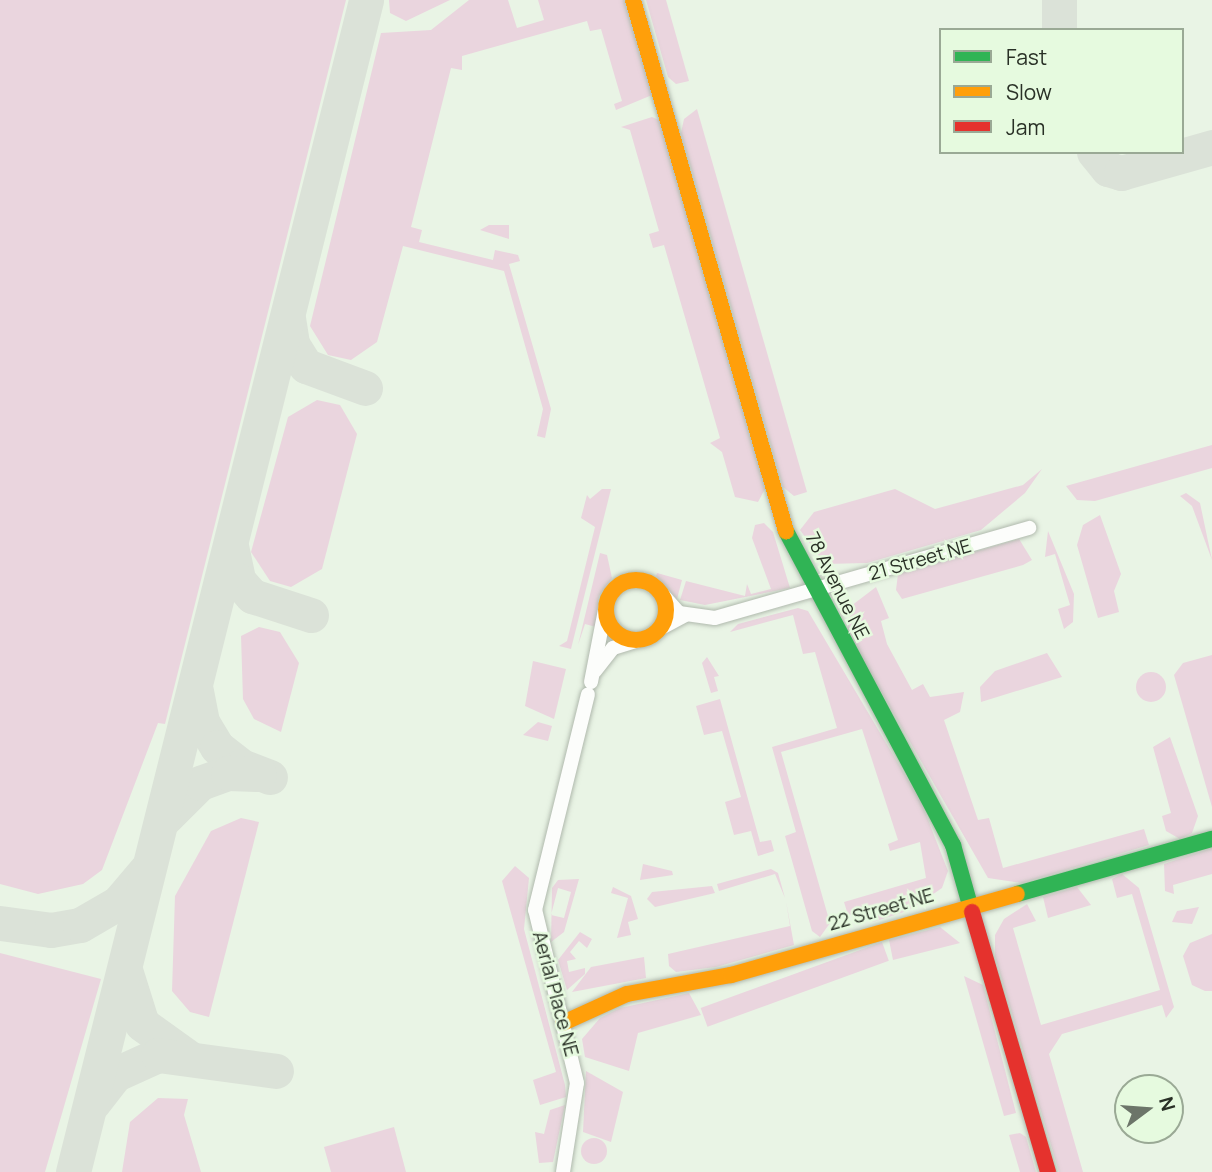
<!DOCTYPE html>
<style>
body{margin:0}
#map{position:relative;width:1212px;height:1172px;overflow:hidden;background:#e9f4e5;font-family:Manrope,sans-serif}
div>[style]{position:absolute}
.green>*{inset:0;background:#ead5de;transform-origin:0 0}
.round{border-radius:50%}
.taxiway>*{height:35px;margin:-17.5px;padding:0 17.5px;transform-origin:17.5px;border-radius:17.5px;background:#dbe2d8}
.roads{filter:drop-shadow(0 0 2px #b0b9ad) drop-shadow(0 0 2px #b0b9ad)}
.street>*{height:14px;margin:-7px;padding:0 7px;transform-origin:7px;border-radius:7px;background:#fcfdfb}
.fast>*{height:16px;margin:-8px;padding:0 8px;transform-origin:8px;border-radius:8px;background:#30b455}
.slow>*{height:16px;margin:-8px;padding:0 8px;transform-origin:8px;border-radius:8px;background:#ff9f0a}
.slow>.ring{margin:-8px;padding:0;box-sizing:content-box;background:none;border:16px solid #ff9f0a;border-radius:50%}
.jam>*{height:16px;margin:-8px;padding:0 8px;transform-origin:8px;border-radius:8px;background:#e5322d}
span{translate:-50% -50%;white-space:nowrap;text-align:center;line-height:1.15;-webkit-text-stroke:5px #e6fadf;paint-order:stroke}
.street-label{font-size:19px;color:#293026}
.legend{position:absolute;left:939px;top:28px;width:245px;height:126px;box-sizing:border-box;background:#e6fadf;border:2px solid #9aa995;margin:0;padding:9px 12px;list-style:none;font-size:21px;color:#293026}
.legend li{display:flex;align-items:center;gap:14px;height:35px}
.legend b{width:35px;border:2px solid #9aa995}
.north{position:absolute;left:1114px;top:1074px;width:70px;height:70px;box-sizing:border-box;background:#e6fadf;border:2px solid #9aa995;border-radius:50%;rotate:74deg;font-size:19px;font-weight:700;line-height:28px;text-align:center;color:#293026}
.north::after{content:'';display:block;margin:auto;width:24px;height:32px;background:#6c7569;clip-path:polygon(50% 0,100% 100%,50% 72%,0 100%)}
</style>
<div id="map">
<div class="green">
<i style="clip-path:polygon(0 0,346px 0,165px 724px,158px 723px,102px 870px,83px 884px,38px 894px,0 884px)"></i>
<i style="clip-path:polygon(389px 0,450px 0,406px 21px,390px 13px)"></i>
<i style="clip-path:polygon(469px 0,508px 0,517px 28px,544px 20px,538px 0,624px 0,652px 95px,616px 110px,614px 104px,622px 101px,601px 29px,590px 31px,587px 21px,462px 56px,462px 70px,451px 68px,411px 227px,422px 230px,419px 242px,493px 260px,495px 250px,518px 255px,520px 261px,509px 264px,551px 409px,545px 438px,537px 436px,543px 409px,504px 271px,403px 246px,377px 342px,351px 360px,328px 355px,310px 326px,381px 33px,431px 30px)"></i>
<i style="clip-path:polygon(646px 0,666px 0,689px 81px,676px 84px,668px 77px)"></i>
<i style="clip-path:polygon(697px 109px,807px 492px,794px 496px,783px 487px,681px 133px,684px 119px)"></i>
<i style="clip-path:polygon(652px 117px,659px 120px,765px 489px,758px 502px,735px 497px,722px 452px,710px 443px,720px 438px,664px 245px,653px 248px,649px 234px,659px 231px,630px 130px,621px 127px)"></i>
<i style="clip-path:polygon(489px 225px,509px 225px,509px 239px,480px 230px)"></i>
<i style="clip-path:polygon(317px 400px,340px 405px,357px 434px,322px 569px,291px 587px,270px 581px,251px 552px,288px 417px)"></i>
<i style="clip-path:polygon(1212px 445px,1212px 468px,1095px 501px,1077px 500px,1066px 486px)"></i>
<i style="clip-path:polygon(1042px 469px,1025px 493px,981px 530px,867px 563px,825px 564px,800px 530px,814px 512px,895px 489px,935px 509px,1023px 485px)"></i>
<i style="clip-path:polygon(602px 489px,611px 489px,571px 649px,559px 646px,567px 641px,595px 527px,581px 518px,587px 495px,590px 499px)"></i>
<i style="clip-path:polygon(1186px 493px,1200px 503px,1212px 560px,1192px 506px,1180px 496px)"></i>
<i style="clip-path:polygon(1100px 515px,1121px 574px,1114px 591px,1119px 612px,1098px 618px,1077px 545px,1083px 525px)"></i>
<i style="clip-path:polygon(764px 523px,773px 532px,790px 588px,705px 605px,680px 600px,686px 581px,745px 596px,747px 584px,751px 594px,771px 589px,752px 538px,755px 525px)"></i>
<i style="clip-path:polygon(1048px 531px,1074px 594px,1073px 622px,1064px 629px,1058px 609px,1070px 605px,1055px 554px,1045px 557px)"></i>
<i style="clip-path:polygon(1019px 539px,1032px 560px,1023px 565px,902px 599px,896px 590px,898px 574px)"></i>
<i style="clip-path:polygon(600px 553px,607px 555px,612px 578px,599px 596px,596px 627px,585px 624px,578px 645px)"></i>
<i style="clip-path:polygon(657px 573px,682px 580px,677px 599px,656px 576px)"></i>
<i style="clip-path:polygon(876px 587px,889px 618px,881px 621px,887px 644px,912px 690px,923px 684px,930px 697px,964px 692px,960px 712px,944px 720px,978px 820px,989px 818px,1003px 868px,1144px 829px,1149px 845px,1022px 883px,988px 878px,847px 632px,851px 606px)"></i>
<i style="clip-path:polygon(798px 608px,808px 611px,921px 802px,948px 871px,942px 888px,910px 910px,873px 922px,862px 913px,848px 915px,844px 902px,926px 878px,920px 842px,890px 851px,888px 844px,898px 840px,862px 729px,781px 752px,830px 923px,820px 937px,812px 931px,785px 836px,796px 832px,772px 747px,837px 728px,815px 652px,803px 654px,793px 615px,730px 632px,738px 624px)"></i>
<i style="clip-path:polygon(259px 627px,280px 632px,299px 663px,281px 732px,254px 719px,243px 699px,241px 636px)"></i>
<i style="clip-path:polygon(1047px 653px,1062px 677px,981px 702px,980px 687px,995px 671px)"></i>
<i style="clip-path:polygon(1212px 655px,1212px 807px,1174px 675px,1183px 663px)"></i>
<i style="clip-path:polygon(707px 657px,719px 676px,714px 677px,718px 691px,711px 693px,702px 663px)"></i>
<i style="clip-path:polygon(533px 661px,566px 669px,554px 719px,525px 706px)"></i>
<i class="round" style="left:1136px;top:672px;width:30px;height:30px"></i>
<i style="clip-path:polygon(720px 699px,760px 842px,771px 840px,774px 851px,758px 856px,751px 831px,734px 835px,725px 802px,741px 797px,722px 731px,704px 735px,696px 706px)"></i>
<i style="clip-path:polygon(538px 722px,552px 726px,548px 741px,523px 735px)"></i>
<i style="clip-path:polygon(1170px 737px,1198px 816px,1192px 833px,1180px 839px,1166px 831px,1162px 816px,1171px 813px,1153px 747px)"></i>
<i style="clip-path:polygon(241px 818px,259px 822px,209px 1017px,190px 1012px,172px 991px,175px 896px,211px 831px)"></i>
<i style="clip-path:polygon(1212px 848px,1212px 874px,1173px 885px,1174px 894px,1165px 891px,1164px 864px)"></i>
<i style="clip-path:polygon(643px 864px,672px 871px,673px 875px,640px 880px)"></i>
<i style="clip-path:polygon(515px 866px,529px 878px,524px 929px,565px 1085px,566px 1097px,540px 1105px,533px 1080px,556px 1072px,502px 881px)"></i>
<i style="clip-path:polygon(771px 869px,778px 873px,785px 898px,775px 874px,719px 891px,717px 884px)"></i>
<i style="clip-path:polygon(1122px 874px,1139px 888px,1174px 1007px,1166px 1018px,1162px 1005px,1062px 1034px,1049px 1054px,1083px 1172px,1059px 1172px,995px 956px,995px 935px,1004px 919px,1027px 904px,1036px 921px,1013px 928px,1041px 1025px,1160px 990px,1132px 894px,1117px 898px,1112px 879px)"></i>
<i style="clip-path:polygon(evenodd,579px 879px,564px 932px,551px 942px,552px 888px,558px 880px,579px 879px,558px 888px,571px 892px,564px 918px,551px 915px,558px 888px)"></i>
<i style="clip-path:polygon(712px 886px,715px 893px,655px 907px,647px 899px,652px 892px)"></i>
<i style="clip-path:polygon(613px 887px,631px 896px,638px 919px,628px 922px,631px 935px,617px 938px,628px 898px,611px 893px)"></i>
<i style="clip-path:polygon(1077px 887px,1091px 905px,1048px 918px,1043px 897px)"></i>
<i style="clip-path:polygon(786px 901px,794px 945px,716px 967px,676px 972px,669px 966px,668px 954px,790px 926px)"></i>
<i style="clip-path:polygon(1199px 907px,1192px 924px,1172px 922px,1177px 911px)"></i>
<i style="clip-path:polygon(940px 927px,960px 943px,893px 960px,889px 940px)"></i>
<i style="clip-path:polygon(580px 932px,592px 939px,587px 948px,579px 941px,570px 952px,576px 959px,567px 961px,569px 972px,585px 968px,585px 974px,567px 990px,558px 960px)"></i>
<i style="clip-path:polygon(1212px 934px,1212px 991px,1205px 991px,1192px 985px,1183px 956px,1190px 943px)"></i>
<i style="left:882px;top:942px;width:20px;height:193px;rotate:70deg"></i>
<i style="clip-path:polygon(0 953px,101px 979px,45px 1172px,0 1172px)"></i>
<i style="clip-path:polygon(644px 957px,646px 978px,572px 992px,591px 967px)"></i>
<i style="clip-path:polygon(964px 976px,983px 985px,1016px 1113px,1004px 1116px)"></i>
<i style="clip-path:polygon(689px 993px,701px 1015px,638px 1033px,629px 1071px,585px 1057px,582px 1039px,600px 1018px,620px 1008px)"></i>
<i style="clip-path:polygon(586px 1071px,623px 1092px,611px 1142px,583px 1132px)"></i>
<i style="clip-path:polygon(158px 1098px,188px 1099px,184px 1115px,201px 1172px,122px 1172px,130px 1122px)"></i>
<i style="clip-path:polygon(565px 1105px,553px 1162px,539px 1163px,535px 1132px,544px 1134px,550px 1110px)"></i>
<i style="clip-path:polygon(394px 1127px,406px 1172px,331px 1172px,324px 1147px)"></i>
<i style="clip-path:polygon(1020px 1133px,1026px 1137px,1036px 1172px,1020px 1172px,1009px 1135px)"></i>
<i class="round" style="left:581px;top:1138px;width:26px;height:26px"></i>
</div>
<div class="taxiway">
<i style="left:1059px;top:0;width:30px;rotate:90deg"></i>
<i style="left:1094px;top:152px;width:22px;rotate:51deg"></i>
<i style="left:1108px;top:169px;width:14px;rotate:17deg"></i>
<i style="left:1121px;top:173px;width:95px;rotate:-15.9deg"></i>
<i style="left:288px;top:318px;width:26px;rotate:81deg"></i>
<i style="left:292px;top:344px;width:26px;rotate:58deg"></i>
<i style="left:306px;top:366px;width:63px;rotate:20.4deg"></i>
<i style="left:231px;top:546px;width:35px;rotate:78deg"></i>
<i style="left:238px;top:580px;width:21px;rotate:49deg"></i>
<i style="left:252px;top:596px;width:62px;rotate:17.9deg"></i>
<i style="left:196px;top:691px;width:32px;rotate:79deg"></i>
<i style="left:202px;top:722px;width:29px;rotate:59deg"></i>
<i style="left:217px;top:747px;width:31px;rotate:38deg"></i>
<i style="left:241px;top:766px;width:31px;rotate:21deg"></i>
<i style="left:165px;top:818px;width:49px;rotate:-45deg"></i>
<i style="left:200px;top:783px;width:30px;rotate:-20deg"></i>
<i style="left:228px;top:773px;width:31px;rotate:2deg"></i>
<i style="left:0;top:923px;width:51px;rotate:7.8deg"></i>
<i style="left:51px;top:930px;width:29px;rotate:-10deg"></i>
<i style="left:80px;top:925px;width:44px;rotate:-30.1deg"></i>
<i style="left:118px;top:903px;width:42px;rotate:-49.8deg"></i>
<i style="left:126px;top:973px;width:53px;rotate:72.6deg"></i>
<i style="left:142px;top:1024px;width:57px;rotate:35.7deg"></i>
<i style="left:93px;top:1103px;width:37px;rotate:-52deg"></i>
<i style="left:116px;top:1074px;width:46px;rotate:-24.3deg"></i>
<i style="left:158px;top:1055px;width:119px;rotate:7.7deg"></i>
<i style="left:73px;top:1172px;width:1208px;rotate:-75.96deg"></i>
</div>
<div class="roads">
<div class="street">
<i style="left:662px;top:594px;width:25px;rotate:48deg"></i>
<i style="left:679px;top:613px;width:36px;rotate:8deg"></i>
<i style="left:715px;top:618px;width:327px;rotate:-16deg"></i>
<i style="left:661px;top:628px;width:27px;rotate:-28deg"></i>
<i style="left:595px;top:671px;width:29px;rotate:-52deg"></i>
<i style="left:613px;top:648px;width:27px;rotate:-17deg"></i>
<i style="left:591px;top:682px;width:78px;rotate:-79deg"></i>
<i style="left:563px;top:1172px;width:90px;rotate:-81.1deg"></i>
<i style="left:577px;top:1083px;width:178px;rotate:-103.6deg"></i>
<i style="left:535px;top:910px;width:222px;rotate:-76.2deg"></i>
</div>
<div class="fast">
<i style="left:786px;top:531px;width:356px;rotate:62deg"></i>
<i style="left:953px;top:845px;width:70px;rotate:74.2deg"></i>
<i style="left:1017px;top:894px;width:203px;rotate:-15.8deg"></i>
</div>
<div class="slow">
<i style="left:633px;top:0;width:553px;rotate:73.93deg"></i>
<i class="ring" style="left:606px;top:580px;width:44px;height:44px"></i>
<i style="left:563px;top:1023px;width:70px;rotate:-24.4deg"></i>
<i style="left:627px;top:994px;width:106px;rotate:-10.4deg"></i>
<i style="left:731px;top:975px;width:297px;rotate:-15.8deg"></i>
</div>
<div class="jam">
<i style="left:972px;top:912px;width:271px;rotate:73.7deg"></i>
</div>
</div>
<div class="street-label">
<span style="left:920px;top:560px;rotate:-16deg">21 Street NE</span>
<span style="left:837px;top:586px;rotate:63deg">78 Avenue NE</span>
<span style="left:881px;top:910px;rotate:-16deg">22 Street NE</span>
<span style="left:555px;top:994px;rotate:75deg">Aerial Place NE</span>
</div>
<ul class="legend">
<li><b style="height:9px;background:#30b455"></b>Fast</li>
<li><b style="height:9px;background:#ff9f0a"></b>Slow</li>
<li><b style="height:9px;background:#e5322d"></b>Jam</li>
</ul>
<div class="north">N</div>
</div>
